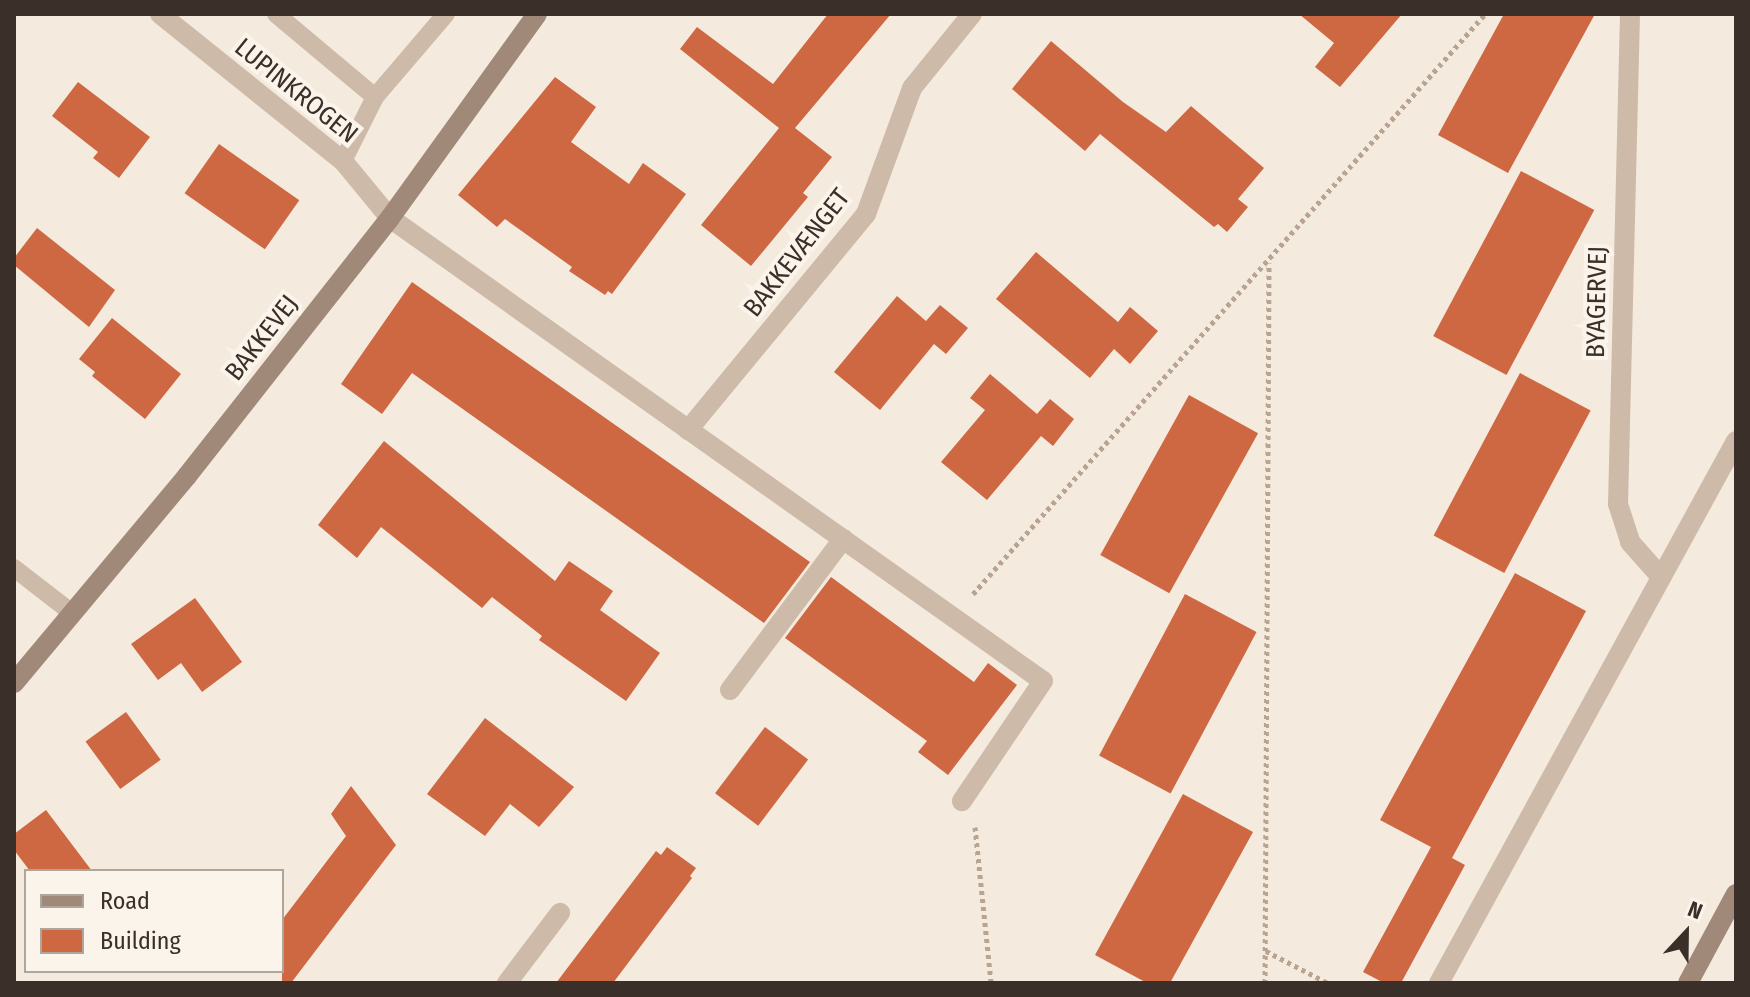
<!DOCTYPE html>
<meta charset="utf-8">
<style>
body{margin:0}
#map{position:relative;width:1750px;height:997px;overflow:hidden;background:#f4eadd;font-family:"Fira Sans Condensed",sans-serif}
div>[style]{position:absolute}
.building>*{inset:0;background:#ce6842;transform-origin:0 0}
.path>*{height:5px;margin-top:-2.5px;transform-origin:0;background:repeating-linear-gradient(90deg,#b9a492 0 4px,transparent 0 8px)}
.lane>*{height:18px;margin:-9px;padding:0 9px;transform-origin:9px;border-radius:9px;background:#cdbaa8}
.street>*{height:20px;margin:-10px;padding:0 10px;transform-origin:10px;border-radius:10px;background:#cdbaa8}
.secondary>*{height:20px;margin:-10px;padding:0 10px;transform-origin:10px;border-radius:10px;background:#a18979}
span{translate:-50% -50%;white-space:nowrap;text-align:center;line-height:1.15;-webkit-text-stroke:8px #fbf4ea;paint-order:stroke}
.street-label{font-size:26px;color:#3a2f29}
.frame{position:absolute;inset:0;border:16px solid #3a2f29;pointer-events:none}
.legend{position:absolute;left:24px;top:869px;width:260px;height:104px;box-sizing:border-box;background:#fbf4ea;border:2px solid #aea59d;margin:0;padding:10px 14px;list-style:none;font-size:24px;color:#3a2f29}
.legend li{display:flex;align-items:center;gap:16px;height:40px}
.legend b{width:40px;border:2px solid #aea59d}
.north{position:absolute;left:1646px;top:893px;width:80px;height:80px;-webkit-text-stroke:6px #fbf4ea;paint-order:stroke;rotate:22deg;font-size:22px;font-weight:700;line-height:32px;text-align:center;color:#3a2f29}
.north::after{content:'';display:block;margin:auto;width:28px;height:36px;background:#3a2f29;clip-path:polygon(50% 0,100% 100%,50% 72%,0 100%)}
</style>
<div id="map">
<div class="building">
<i style="clip-path:polygon(828px 14px,891px 14px,795px 128px,832px 157px,803px 193px,808px 197px,751px 266px,701px 225px,779px 128px,680px 49px,697px 27px,773px 84px)"></i>
<i style="clip-path:polygon(1299px 14px,1402px 14px,1340px 87px,1315px 67px,1334px 43px)"></i>
<i style="clip-path:polygon(1504px 14px,1595px 14px,1508px 173px,1438px 135px)"></i>
<i style="clip-path:polygon(1051px 41px,1123px 102px,1166px 132px,1191px 106px,1264px 168px,1238px 199px,1248px 207px,1227px 232px,1218px 224px,1214px 227px,1100px 134px,1085px 151px,1012px 89px)"></i>
<i style="clip-path:polygon(555px 77px,596px 107px,571px 142px,629px 184px,643px 163px,686px 194px,612px 294px,608px 291px,605px 295px,569px 271px,572px 267px,505px 219px,497px 227px,458px 195px)"></i>
<i style="clip-path:polygon(78px 82px,150px 137px,119px 178px,93px 158px,98px 152px,52px 116px)"></i>
<i style="left:219px;top:144px;width:98px;height:60px;rotate:35deg"></i>
<i style="left:1521px;top:171px;width:83px;height:187px;rotate:28deg"></i>
<i style="clip-path:polygon(37px 228px,115px 290px,89px 327px,14px 265px,14px 258px)"></i>
<i style="clip-path:polygon(1036px 252px,1118px 322px,1130px 307px,1158px 331px,1130px 364px,1114px 349px,1090px 378px,996px 299px)"></i>
<i style="clip-path:polygon(412px 282px,810px 562px,764px 623px,412px 373px,382px 414px,341px 384px)"></i>
<i style="clip-path:polygon(897px 296px,926px 321px,940px 305px,968px 328px,946px 354px,934px 344px,880px 410px,834px 372px)"></i>
<i style="clip-path:polygon(112px 318px,181px 374px,145px 419px,92px 376px,95px 372px,79px 359px)"></i>
<i style="left:1520px;top:373px;width:80px;height:184px;rotate:28deg"></i>
<i style="clip-path:polygon(990px 374px,1037px 414px,1050px 399px,1074px 419px,1053px 446px,1041px 436px,987px 500px,941px 462px,985px 410px,970px 398px)"></i>
<i style="left:1189px;top:395px;width:79px;height:183px;rotate:29deg"></i>
<i style="clip-path:polygon(384px 441px,555px 581px,569px 561px,613px 591px,600px 610px,660px 653px,626px 701px,539px 640px,542px 636px,492px 597px,482px 608px,381px 527px,357px 558px,318px 525px)"></i>
<i style="clip-path:polygon(1515px 573px,1586px 611px,1452px 858px,1465px 865px,1401px 983px,1384px 983px,1363px 972px,1431px 847px,1380px 820px)"></i>
<i style="clip-path:polygon(831px 577px,974px 682px,988px 663px,1017px 685px,948px 775px,918px 752px,927px 741px,785px 638px)"></i>
<i style="left:1185px;top:594px;width:81px;height:183px;rotate:28deg"></i>
<i style="clip-path:polygon(195px 598px,242px 662px,202px 692px,181px 663px,158px 680px,131px 644px)"></i>
<i style="left:126px;top:712px;width:59px;height:50px;rotate:54deg"></i>
<i style="clip-path:polygon(485px 718px,574px 787px,539px 827px,510px 804px,485px 836px,427px 794px)"></i>
<i style="left:765px;top:727px;width:54px;height:83px;rotate:37deg"></i>
<i style="clip-path:polygon(351px 786px,396px 845px,291px 983px,282px 983px,282px 920px,346px 836px,331px 814px)"></i>
<i style="clip-path:polygon(1183px 794px,1253px 832px,1170px 983px,1147px 983px,1095px 955px)"></i>
<i style="clip-path:polygon(46px 810px,92px 871px,30px 871px,14px 850px,14px 834px)"></i>
<i style="clip-path:polygon(667px 847px,696px 868px,690px 876px,692px 878px,613px 983px,556px 983px,656px 851px,661px 855px)"></i>
</div>
<div class="path">
<i style="left:973px;top:594px;width:774px;rotate:-48.56deg"></i>
<i style="left:975px;top:827px;width:157px;rotate:84.1deg"></i>
<i style="left:1266px;top:951px;width:70px;rotate:27.3deg"></i>
<i style="left:1265px;top:983px;width:720px;rotate:-89.68deg"></i>
</div>
<div class="lane">
<i style="left:276px;top:14px;width:129px;rotate:40deg"></i>
<i style="left:375px;top:97px;width:72px;rotate:116.6deg"></i>
<i style="left:375px;top:97px;width:109px;rotate:-49.5deg"></i>
<i style="left:14px;top:568px;width:72px;rotate:37.7deg"></i>
</div>
<div class="street">
<i style="left:160px;top:14px;width:235px;rotate:38.8deg"></i>
<i style="left:343px;top:161px;width:74px;rotate:50.5deg"></i>
<i style="left:390px;top:218px;width:800px;rotate:35.34deg"></i>
<i style="left:1043px;top:681px;width:145px;rotate:124deg"></i>
<i style="left:1630px;top:14px;width:490px;rotate:91.4deg"></i>
<i style="left:1618px;top:504px;width:40px;rotate:72deg"></i>
<i style="left:1630px;top:542px;width:47px;rotate:48.5deg"></i>
<i style="left:688px;top:430px;width:280px;rotate:-50.5deg"></i>
<i style="left:866px;top:214px;width:134px;rotate:-69.9deg"></i>
<i style="left:912px;top:88px;width:95px;rotate:-51deg"></i>
<i style="left:730px;top:690px;width:189px;rotate:-53.2deg"></i>
<i style="left:507px;top:983px;width:88px;rotate:-52.9deg"></i>
<i style="left:1439px;top:983px;width:618px;rotate:-61.28deg"></i>
</div>
<div class="secondary">
<i style="left:14px;top:683px;width:270px;rotate:-50.1deg"></i>
<i style="left:187px;top:476px;width:328px;rotate:-51.8deg"></i>
<i style="left:390px;top:218px;width:251px;rotate:-54.2deg"></i>
<i style="left:1688px;top:983px;width:101px;rotate:-61.7deg"></i>
</div>
<div class="street-label">
<span style="left:296px;top:91px;rotate:39deg">LUPINKROGEN</span>
<span style="left:797px;top:253px;rotate:-52deg">BAKKEVÆNGET</span>
<span style="left:1597px;top:302px;rotate:-89deg">BYAGERVEJ</span>
<span style="left:262px;top:338px;rotate:-52deg">BAKKEVEJ</span>
</div>
<div class="frame"></div>
<ul class="legend">
<li><b style="height:10px;background:#a18979"></b>Road</li>
<li><b style="height:22px;background:#ce6842"></b>Building</li>
</ul>
<div class="north">N</div>
</div>
